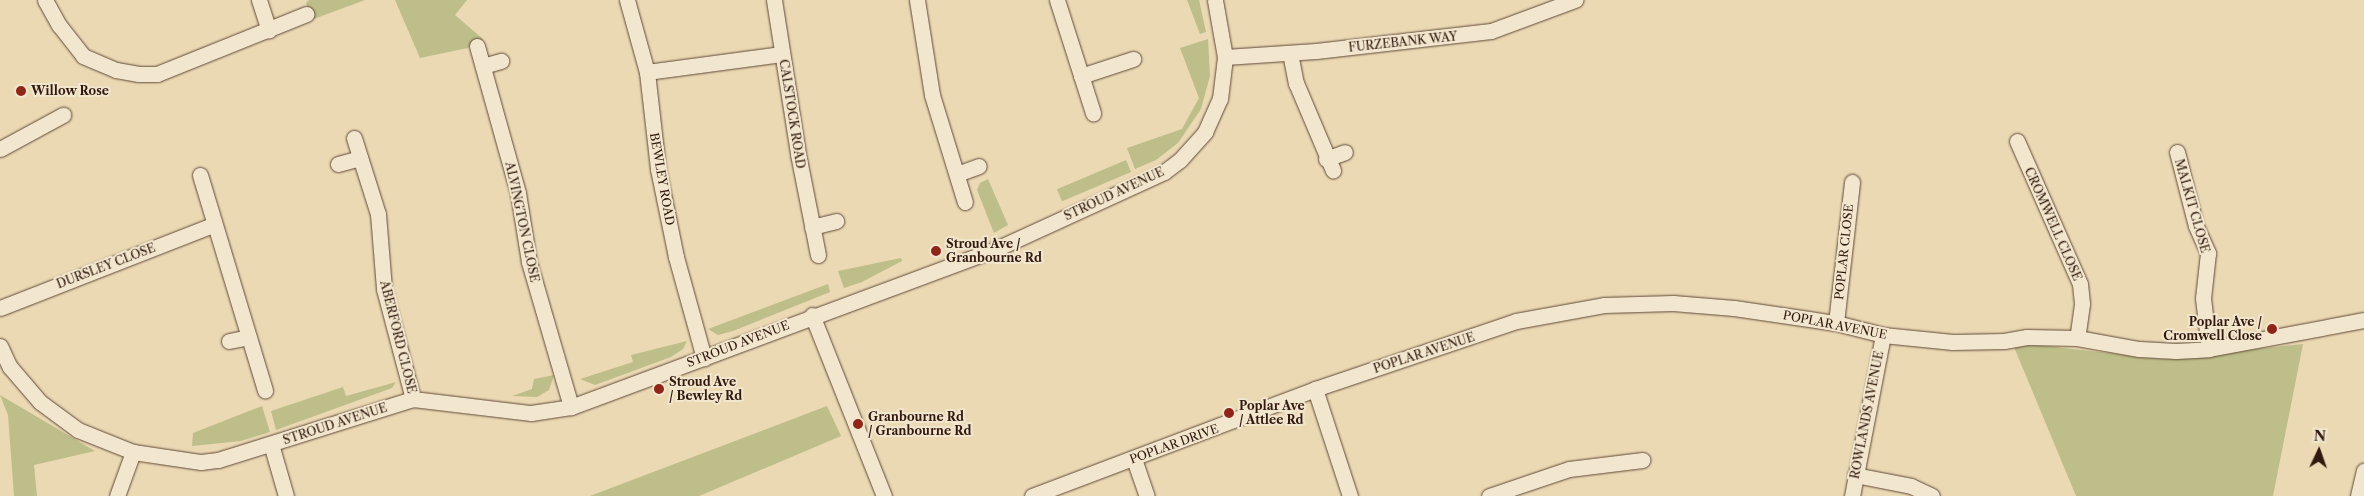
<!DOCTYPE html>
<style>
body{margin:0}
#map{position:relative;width:2364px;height:496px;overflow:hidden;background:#ebd9b4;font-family:"Libre Caslon Text",serif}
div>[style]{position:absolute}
.green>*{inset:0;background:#bdbe89;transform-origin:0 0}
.roads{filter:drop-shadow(0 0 1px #604938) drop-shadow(0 0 1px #604938)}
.street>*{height:15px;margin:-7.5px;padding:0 7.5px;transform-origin:7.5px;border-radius:7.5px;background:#f2e6ce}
.dots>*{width:14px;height:14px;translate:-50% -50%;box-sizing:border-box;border:2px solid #f2e6ce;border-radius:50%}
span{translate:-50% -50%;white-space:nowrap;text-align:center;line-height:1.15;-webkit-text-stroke:4px #f2e6ce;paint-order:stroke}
.street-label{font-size:12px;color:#32190f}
.poi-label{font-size:12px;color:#32190f;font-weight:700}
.left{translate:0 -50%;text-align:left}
.right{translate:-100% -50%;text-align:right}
.north{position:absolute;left:2294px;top:426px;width:50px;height:50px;-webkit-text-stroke:4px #f2e6ce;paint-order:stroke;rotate:3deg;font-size:14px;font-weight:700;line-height:20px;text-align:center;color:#32190f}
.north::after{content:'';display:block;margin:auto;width:18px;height:22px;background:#32190f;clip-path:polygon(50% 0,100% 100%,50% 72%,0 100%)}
</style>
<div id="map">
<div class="green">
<i style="clip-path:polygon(309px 0,365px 0,311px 20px,306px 3px)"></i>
<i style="clip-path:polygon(395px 0,467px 0,455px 15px,483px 39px,468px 48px,420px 58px)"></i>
<i style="clip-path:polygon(1187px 0,1199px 0,1206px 32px,1200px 34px)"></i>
<i style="clip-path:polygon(1208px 39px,1210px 76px,1201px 109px,1178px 143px,1156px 160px,1135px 169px,1127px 148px,1182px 129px,1199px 98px,1180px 48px)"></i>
<i style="left:1126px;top:160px;width:13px;height:75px;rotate:67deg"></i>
<i style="clip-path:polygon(988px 179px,1008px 225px,994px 233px,977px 190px,980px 183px)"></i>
<i style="clip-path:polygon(901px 258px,902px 261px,862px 282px,844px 288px,838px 271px)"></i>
<i style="clip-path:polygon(828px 284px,830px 292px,733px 331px,718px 335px,708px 329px)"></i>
<i style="clip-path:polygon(687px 341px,683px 349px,671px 357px,595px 385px,580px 379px,633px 362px,631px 355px)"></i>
<i style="clip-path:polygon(2303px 344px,2273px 496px,2076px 496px,2014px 347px,2037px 345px,2162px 359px)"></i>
<i style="clip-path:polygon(554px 375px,549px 390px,537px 397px,512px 396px,532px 389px,534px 379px)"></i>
<i style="clip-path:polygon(396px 382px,392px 388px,276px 430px,271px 411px,343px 387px,346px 396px)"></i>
<i style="clip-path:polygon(0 395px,95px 451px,34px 465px,37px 496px,14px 496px,8px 415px)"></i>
<i style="clip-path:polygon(262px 406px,270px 432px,241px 441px,192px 446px,193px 433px)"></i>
<i style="clip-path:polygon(827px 406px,841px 436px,699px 496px,590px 496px)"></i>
</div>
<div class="roads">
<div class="street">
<i style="left:45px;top:0;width:29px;rotate:61deg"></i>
<i style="left:59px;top:25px;width:39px;rotate:52deg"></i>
<i style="left:83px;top:56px;width:36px;rotate:23deg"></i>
<i style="left:116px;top:70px;width:23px;rotate:10deg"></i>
<i style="left:139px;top:74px;width:18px"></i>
<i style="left:157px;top:74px;width:161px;rotate:-21.9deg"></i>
<i style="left:259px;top:0;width:32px;rotate:72deg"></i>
<i style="left:627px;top:0;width:75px;rotate:74.5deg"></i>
<i style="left:647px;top:72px;width:98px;rotate:83.5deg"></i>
<i style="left:658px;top:169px;width:90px;rotate:78.4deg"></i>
<i style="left:676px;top:257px;width:105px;rotate:74.5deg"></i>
<i style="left:774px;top:0;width:156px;rotate:81.1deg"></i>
<i style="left:798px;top:154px;width:103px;rotate:78.8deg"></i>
<i style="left:917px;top:0;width:96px;rotate:81deg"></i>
<i style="left:932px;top:95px;width:112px;rotate:72.9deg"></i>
<i style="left:1057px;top:0;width:119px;rotate:72.3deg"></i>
<i style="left:477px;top:46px;width:153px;rotate:74.4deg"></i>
<i style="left:518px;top:193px;width:70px;rotate:80.9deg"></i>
<i style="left:529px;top:262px;width:151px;rotate:73.8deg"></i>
<i style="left:1290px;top:53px;width:31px;rotate:79deg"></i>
<i style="left:1296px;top:83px;width:95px;rotate:67deg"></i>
<i style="left:1225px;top:57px;width:91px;rotate:-3.8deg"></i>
<i style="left:1316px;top:51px;width:176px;rotate:-6.5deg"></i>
<i style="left:1491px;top:31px;width:90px;rotate:-20.3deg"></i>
<i style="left:483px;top:66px;width:19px;rotate:-16deg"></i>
<i style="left:647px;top:72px;width:136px;rotate:-7.6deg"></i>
<i style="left:1081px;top:76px;width:55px;rotate:-18.1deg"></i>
<i style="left:354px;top:138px;width:80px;rotate:72.5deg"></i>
<i style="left:378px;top:214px;width:75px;rotate:85.4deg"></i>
<i style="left:384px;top:289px;width:114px;rotate:75.2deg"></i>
<i style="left:2017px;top:141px;width:156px;rotate:66.2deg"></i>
<i style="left:2080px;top:284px;width:20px;rotate:84deg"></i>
<i style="left:2082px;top:304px;width:34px;rotate:98deg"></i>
<i style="left:0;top:149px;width:72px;rotate:-28.4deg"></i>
<i style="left:2177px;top:152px;width:76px;rotate:75.6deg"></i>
<i style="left:2196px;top:226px;width:30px;rotate:66deg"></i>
<i style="left:2208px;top:253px;width:45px;rotate:96.3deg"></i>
<i style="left:2203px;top:298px;width:51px;rotate:83.3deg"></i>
<i style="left:1326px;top:159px;width:20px;rotate:-20deg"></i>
<i style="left:338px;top:164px;width:23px;rotate:-15deg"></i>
<i style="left:957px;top:174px;width:23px;rotate:-20deg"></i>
<i style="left:200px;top:175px;width:225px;rotate:73.2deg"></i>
<i style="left:812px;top:227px;width:25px;rotate:-14deg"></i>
<i style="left:0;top:308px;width:229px;rotate:-21.3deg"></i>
<i style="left:812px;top:315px;width:195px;rotate:68.3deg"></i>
<i style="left:1836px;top:323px;width:142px;rotate:-83.5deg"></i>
<i style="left:229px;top:341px;width:20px;rotate:-11deg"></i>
<i style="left:0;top:346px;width:23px;rotate:65deg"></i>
<i style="left:10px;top:367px;width:46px;rotate:49.4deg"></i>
<i style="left:40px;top:402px;width:47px;rotate:36.4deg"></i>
<i style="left:78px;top:430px;width:59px;rotate:21.8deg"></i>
<i style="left:133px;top:452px;width:69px;rotate:8.4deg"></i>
<i style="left:201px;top:462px;width:17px;rotate:-7deg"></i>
<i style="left:218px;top:460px;width:204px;rotate:-17.4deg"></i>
<i style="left:413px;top:399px;width:119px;rotate:6.8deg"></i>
<i style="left:531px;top:413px;width:40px;rotate:-8.5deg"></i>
<i style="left:571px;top:407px;width:453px;rotate:-20.4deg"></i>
<i style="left:996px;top:249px;width:185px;rotate:-24.6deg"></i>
<i style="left:1164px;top:172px;width:20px;rotate:-37deg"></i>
<i style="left:1180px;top:160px;width:38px;rotate:-48deg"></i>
<i style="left:1205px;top:132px;width:36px;rotate:-66deg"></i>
<i style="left:1220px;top:99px;width:42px;rotate:-83.2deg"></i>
<i style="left:1225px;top:57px;width:58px;rotate:-100deg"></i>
<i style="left:1315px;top:389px;width:113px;rotate:71.9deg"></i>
<i style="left:271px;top:444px;width:54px;rotate:73.9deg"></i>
<i style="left:1134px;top:459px;width:39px;rotate:71deg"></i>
<i style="left:1855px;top:475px;width:57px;rotate:11.1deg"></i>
<i style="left:1911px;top:486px;width:23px;rotate:25deg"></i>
<i style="left:117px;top:496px;width:47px;rotate:-70deg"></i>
<i style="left:1032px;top:496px;width:303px;rotate:-20.7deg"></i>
<i style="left:1315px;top:389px;width:212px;rotate:-18.7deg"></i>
<i style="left:1516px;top:321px;width:89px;rotate:-10.3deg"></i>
<i style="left:1604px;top:305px;width:69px;rotate:-1.7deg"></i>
<i style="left:1673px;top:303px;width:61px;rotate:4.7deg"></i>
<i style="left:1734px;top:308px;width:103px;rotate:8.4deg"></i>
<i style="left:1836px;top:323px;width:49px;rotate:14.3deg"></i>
<i style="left:1883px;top:335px;width:70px;rotate:5.7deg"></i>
<i style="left:1953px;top:342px;width:51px;rotate:-1.1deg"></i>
<i style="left:2004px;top:341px;width:23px;rotate:-10deg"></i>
<i style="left:2027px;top:337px;width:50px;rotate:1.1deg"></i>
<i style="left:2077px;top:338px;width:63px;rotate:10.1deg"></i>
<i style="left:2139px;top:349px;width:37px;rotate:3deg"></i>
<i style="left:2176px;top:351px;width:33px;rotate:-3deg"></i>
<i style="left:2209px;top:349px;width:158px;rotate:-10.6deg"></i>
<i style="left:1489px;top:496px;width:84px;rotate:-18.6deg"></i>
<i style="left:1569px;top:469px;width:74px;rotate:-7deg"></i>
<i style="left:1852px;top:496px;width:164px;rotate:-79.1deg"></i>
<i style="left:2358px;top:496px;width:26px;rotate:-77deg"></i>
</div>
</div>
<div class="dots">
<i style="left:21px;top:91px;background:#8f2418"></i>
<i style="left:936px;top:251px;background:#8f2418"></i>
<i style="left:2272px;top:329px;background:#8f2418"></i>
<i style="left:659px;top:389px;background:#8f2418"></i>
<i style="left:1229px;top:413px;background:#8f2418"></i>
<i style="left:858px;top:424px;background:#8f2418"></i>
</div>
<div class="street-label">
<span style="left:1403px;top:42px;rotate:-6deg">FURZEBANK WAY</span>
<span style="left:792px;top:114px;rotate:81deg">CALSTOCK ROAD</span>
<span style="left:662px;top:179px;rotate:80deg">BEWLEY ROAD</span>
<span style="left:1114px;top:194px;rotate:-25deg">STROUD AVENUE</span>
<span style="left:2192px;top:206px;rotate:74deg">MALKIT CLOSE</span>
<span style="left:522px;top:222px;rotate:78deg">ALVINGTON CLOSE</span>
<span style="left:2053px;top:224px;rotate:66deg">CROMWELL CLOSE</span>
<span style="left:1844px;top:252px;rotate:-84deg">POPLAR CLOSE</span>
<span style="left:106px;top:266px;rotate:-21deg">DURSLEY CLOSE</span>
<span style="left:1835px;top:325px;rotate:11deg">POPLAR AVENUE</span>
<span style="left:398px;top:337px;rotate:76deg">ABERFORD CLOSE</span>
<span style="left:738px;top:344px;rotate:-21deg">STROUD AVENUE</span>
<span style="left:1424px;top:353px;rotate:-18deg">POPLAR AVENUE</span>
<span style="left:1867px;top:415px;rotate:-79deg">ROWLANDS AVENUE</span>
<span style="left:335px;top:424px;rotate:-18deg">STROUD AVENUE</span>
<span style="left:1174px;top:444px;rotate:-20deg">POPLAR DRIVE</span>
</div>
<div class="poi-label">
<span class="left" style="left:31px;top:91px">Willow Rose</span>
<span class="left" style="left:946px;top:251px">Stroud Ave /<br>Granbourne Rd</span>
<span class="right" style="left:2262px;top:329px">Poplar Ave /<br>Cromwell Close</span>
<span class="left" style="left:669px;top:389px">Stroud Ave<br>/ Bewley Rd</span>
<span class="left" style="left:1239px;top:413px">Poplar Ave<br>/ Attlee Rd</span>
<span class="left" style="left:868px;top:424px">Granbourne Rd<br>/ Granbourne Rd</span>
</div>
<div class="north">N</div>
</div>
